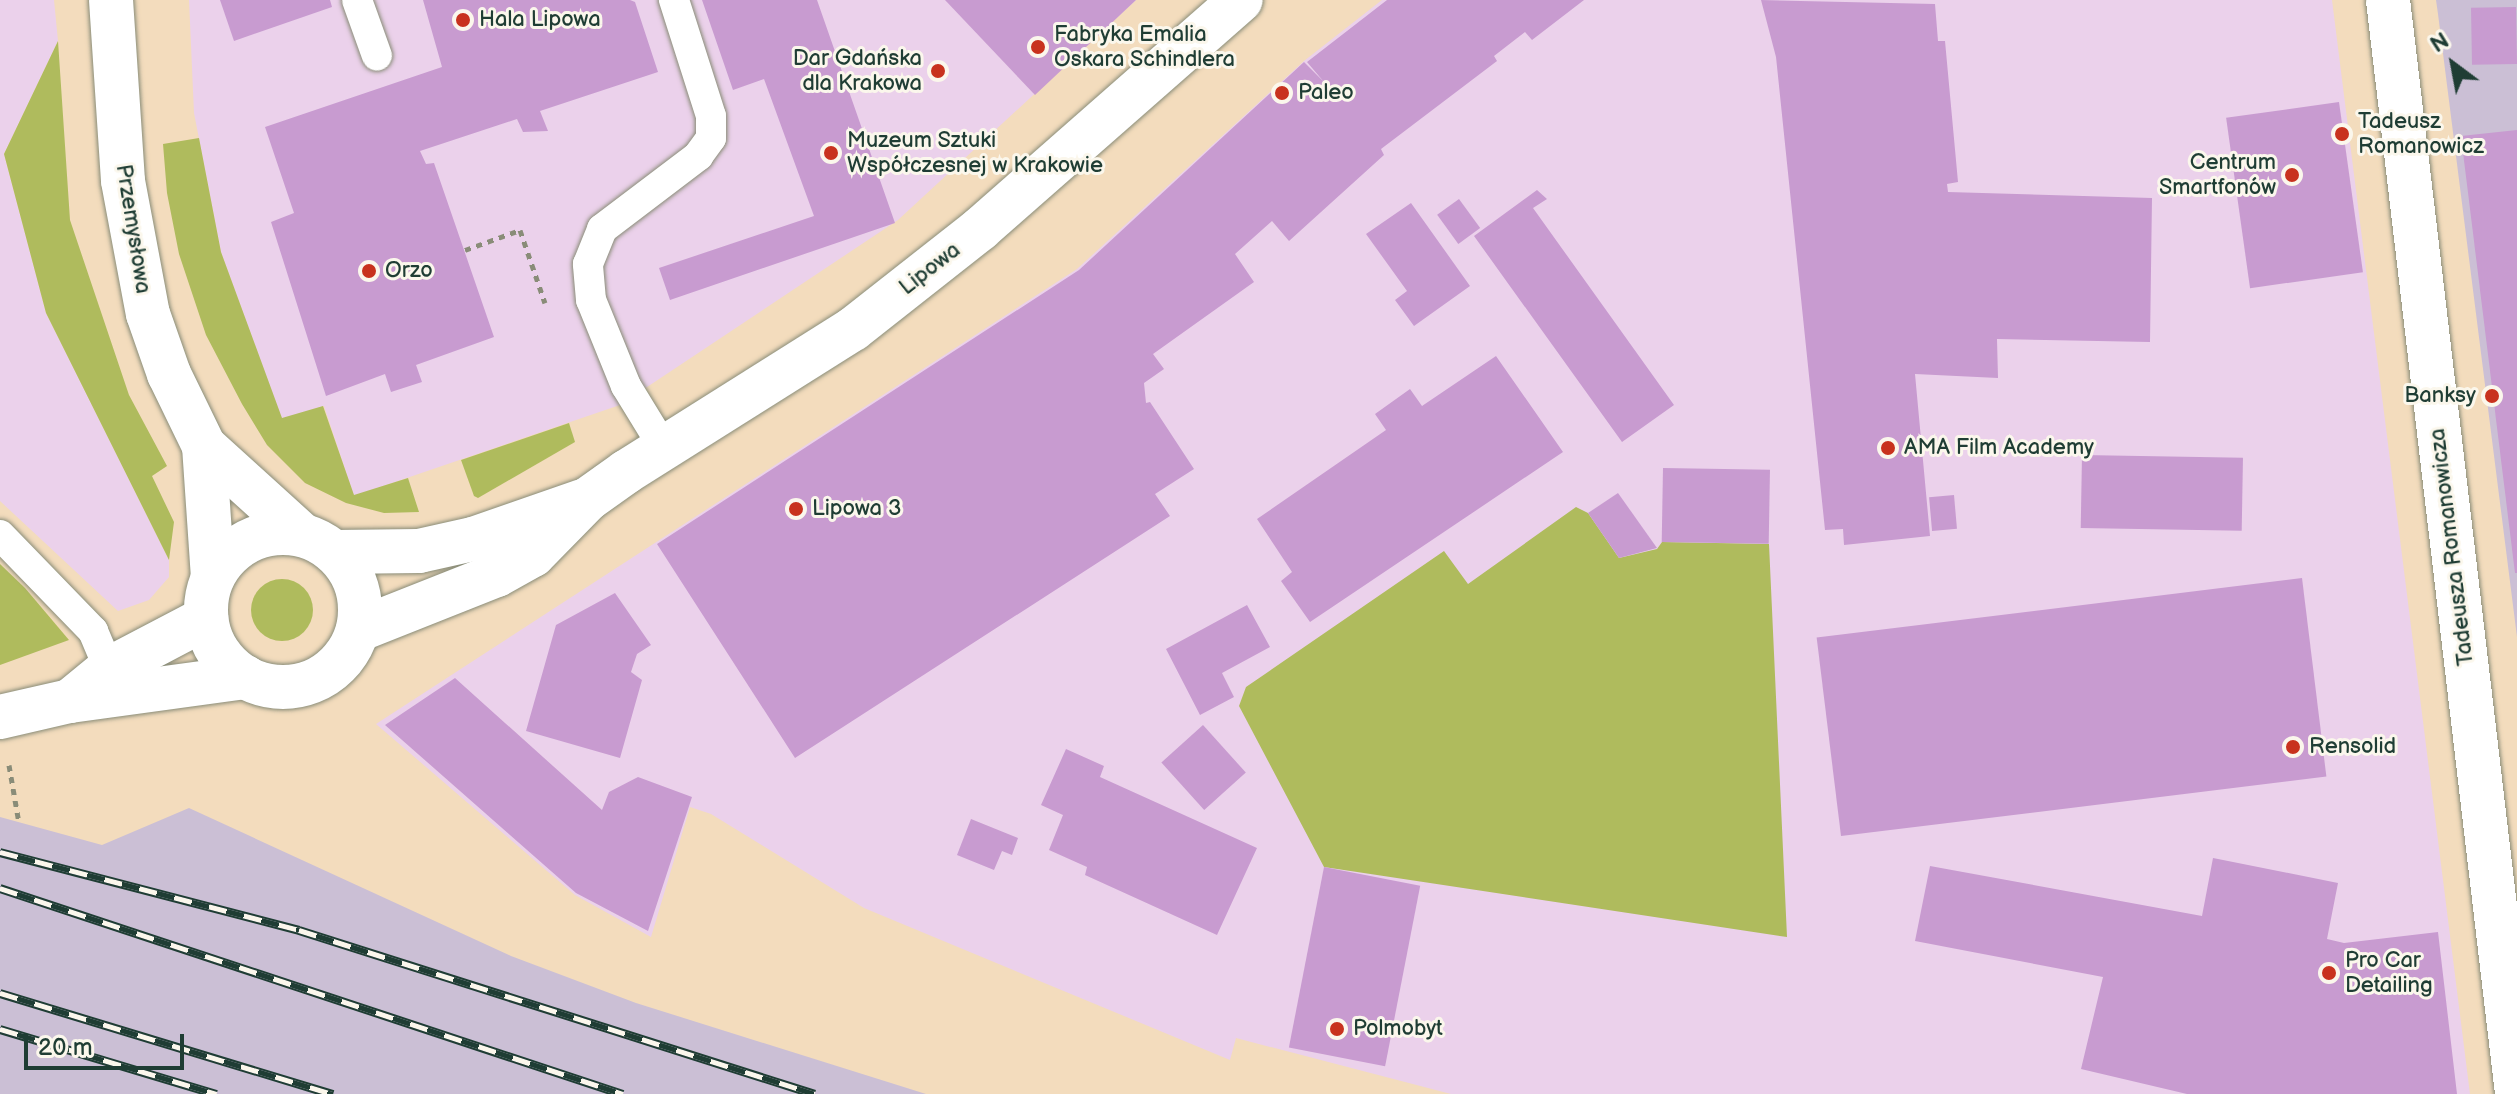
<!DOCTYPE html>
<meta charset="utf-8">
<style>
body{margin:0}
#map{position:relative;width:2517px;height:1094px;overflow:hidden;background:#f3dcbd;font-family:"Balsamiq Sans",sans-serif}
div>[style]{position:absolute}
.built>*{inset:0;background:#ebd1eb}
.industrial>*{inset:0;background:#cbbfd5}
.green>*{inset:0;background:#afbb5d}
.round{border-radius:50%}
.building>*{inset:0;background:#c89bd0;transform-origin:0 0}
.path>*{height:5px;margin-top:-2.5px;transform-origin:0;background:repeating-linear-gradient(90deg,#898c78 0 6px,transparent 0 12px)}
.roads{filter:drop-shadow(0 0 2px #898c78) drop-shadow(0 0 2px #898c78)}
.lane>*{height:30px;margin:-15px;padding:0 15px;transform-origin:15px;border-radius:15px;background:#fff}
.street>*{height:44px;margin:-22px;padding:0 22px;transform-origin:22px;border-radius:22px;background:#fff}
.street>.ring{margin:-22px;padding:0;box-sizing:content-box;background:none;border:44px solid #fff;border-radius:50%}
.rail>*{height:9px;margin-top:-4.5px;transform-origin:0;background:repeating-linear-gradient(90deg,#fbf7ec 0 18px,#1f3d34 0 36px);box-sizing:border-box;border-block:2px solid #1f3d34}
.dots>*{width:22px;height:22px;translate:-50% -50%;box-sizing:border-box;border:4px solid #fbf7ec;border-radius:50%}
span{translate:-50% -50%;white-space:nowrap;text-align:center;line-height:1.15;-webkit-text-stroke:6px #fbf7ec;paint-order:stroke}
.poi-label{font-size:22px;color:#1f3d34}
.left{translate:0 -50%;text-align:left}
.right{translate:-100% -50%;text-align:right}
.street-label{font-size:22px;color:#1f3d34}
.north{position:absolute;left:2413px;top:24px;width:80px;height:80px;-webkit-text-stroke:6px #fbf7ec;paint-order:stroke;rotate:328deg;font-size:22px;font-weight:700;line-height:32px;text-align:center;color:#1f3d34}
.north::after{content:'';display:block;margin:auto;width:28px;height:36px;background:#1f3d34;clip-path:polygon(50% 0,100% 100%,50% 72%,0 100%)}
.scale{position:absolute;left:24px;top:1034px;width:160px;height:36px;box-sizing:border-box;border:4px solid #1f3d34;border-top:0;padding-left:10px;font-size:24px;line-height:28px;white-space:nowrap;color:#1f3d34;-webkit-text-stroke:6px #fbf7ec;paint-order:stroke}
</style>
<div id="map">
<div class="built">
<i style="clip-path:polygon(0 0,54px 0,58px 41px,4px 154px,46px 313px,169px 560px,169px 577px,149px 600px,118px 611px,0 501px)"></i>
<i style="clip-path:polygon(189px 0,1136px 0,898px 220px,620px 405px,354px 496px,324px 406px,282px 419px,221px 252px,194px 113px)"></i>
<i style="clip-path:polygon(1382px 0,2332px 0,2470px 1094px,1451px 1094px,1236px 1038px,1230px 1060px,864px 908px,711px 814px,690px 807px,651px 937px,575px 895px,376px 724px,1077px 269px,1304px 61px)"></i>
</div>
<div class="industrial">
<i style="clip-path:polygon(2436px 0,2517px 0,2517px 637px,2438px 14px)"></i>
<i style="clip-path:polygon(189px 808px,511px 956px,636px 1003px,926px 1094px,0 1094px,0 817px,102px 845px)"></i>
</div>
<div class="green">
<i style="clip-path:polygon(58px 41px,70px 220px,129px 395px,167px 466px,152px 476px,174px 522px,169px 560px,46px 313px,4px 154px)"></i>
<i style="clip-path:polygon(199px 138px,221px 252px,282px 418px,323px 406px,354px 495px,408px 478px,419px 512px,384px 513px,346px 503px,305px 483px,267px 445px,242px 404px,206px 335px,179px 254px,167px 193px,163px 144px)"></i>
<i style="clip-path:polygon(569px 423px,575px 442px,478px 498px,474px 496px,461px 460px)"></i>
<i style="clip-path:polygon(1576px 507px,1588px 513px,1619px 558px,1657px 549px,1662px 542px,1769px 544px,1787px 937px,1324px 867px,1239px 706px,1246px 687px,1444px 551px,1468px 584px)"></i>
<i style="clip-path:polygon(0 564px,25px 588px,69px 640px,0 665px)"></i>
<i class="round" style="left:251px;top:579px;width:62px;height:62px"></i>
</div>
<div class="building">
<i style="clip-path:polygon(220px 0,330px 0,332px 7px,234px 41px)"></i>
<i style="clip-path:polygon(423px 0,630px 0,635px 2px,658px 72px,540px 111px,548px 131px,523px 132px,517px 119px,420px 151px,426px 164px,434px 163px,494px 337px,416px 365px,422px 382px,391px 392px,385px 374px,326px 396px,271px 222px,294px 213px,265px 127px,442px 67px)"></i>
<i style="clip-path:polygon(702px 0,817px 0,895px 223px,670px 300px,659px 268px,814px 216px,764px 79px,733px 90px)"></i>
<i style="clip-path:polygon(945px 0,1136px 0,1035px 95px)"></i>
<i style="clip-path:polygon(1387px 0,1584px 0,1532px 40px,1525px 32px,1494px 56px,1497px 61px,1381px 149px,1384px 155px,1289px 241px,1272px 221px,1235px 254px,1254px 282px,1153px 354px,1164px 369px,1144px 383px,1146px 403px,1150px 402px,1194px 469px,1155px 494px,1170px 516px,795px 758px,657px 544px,1079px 270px,1304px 62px,1324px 82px,1307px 62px)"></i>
<i style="clip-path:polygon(1761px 0,1935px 4px,1938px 41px,1945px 41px,1958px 182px,1947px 184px,1948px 192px,2152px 198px,2150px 342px,1997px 339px,1998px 378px,1915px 374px,1930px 536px,1844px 545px,1843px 529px,1825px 530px,1776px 57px)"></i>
<i style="left:2516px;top:7px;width:57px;height:45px;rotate:89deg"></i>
<i style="left:2339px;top:102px;width:172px;height:114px;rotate:82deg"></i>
<i style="clip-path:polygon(2517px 130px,2517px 573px,2515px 573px,2461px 136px)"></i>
<i style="clip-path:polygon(1537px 190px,1547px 199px,1533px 208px,1674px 405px,1622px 442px,1474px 236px)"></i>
<i style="left:1459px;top:199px;width:36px;height:27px;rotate:54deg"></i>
<i style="clip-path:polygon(1411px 203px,1470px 286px,1414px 326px,1395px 300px,1407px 291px,1366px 234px)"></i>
<i style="clip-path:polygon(1496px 356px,1563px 452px,1310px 622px,1281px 581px,1292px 572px,1257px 519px,1386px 430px,1375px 414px,1410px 389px,1422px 406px)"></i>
<i style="left:2082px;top:455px;width:161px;height:73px;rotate:1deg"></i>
<i style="left:1663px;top:468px;width:107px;height:74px;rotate:1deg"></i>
<i style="clip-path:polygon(1618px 493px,1657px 548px,1619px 558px,1588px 513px)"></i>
<i style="left:1954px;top:495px;width:34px;height:25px;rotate:85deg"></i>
<i style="left:2302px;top:578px;width:200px;height:489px;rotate:83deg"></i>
<i style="clip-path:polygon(615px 593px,651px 645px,637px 654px,631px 672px,642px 680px,620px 758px,526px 731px,556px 625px)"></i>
<i style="clip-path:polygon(1247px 605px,1270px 647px,1222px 673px,1234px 697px,1200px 715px,1166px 649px)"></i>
<i style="clip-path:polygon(455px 678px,602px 810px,609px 792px,638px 777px,692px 797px,648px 931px,576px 893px,385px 725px)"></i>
<i style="left:1203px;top:725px;width:64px;height:56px;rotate:48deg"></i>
<i style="clip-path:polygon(1066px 749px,1104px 766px,1100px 777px,1257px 848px,1217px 935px,1085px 875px,1087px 867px,1049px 850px,1063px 815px,1041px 805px)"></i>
<i style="clip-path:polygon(971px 819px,1018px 838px,1012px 855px,1002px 851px,994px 870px,957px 855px)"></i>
<i style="clip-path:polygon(2213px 858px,2338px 883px,2327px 939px,2344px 943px,2438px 932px,2457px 1094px,2187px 1094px,2081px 1069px,2103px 977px,1915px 941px,1930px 866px,2202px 916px)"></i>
<i style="left:1324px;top:867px;width:98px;height:184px;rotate:11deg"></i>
</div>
<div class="path">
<i style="left:465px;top:250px;width:59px;rotate:-20deg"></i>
<i style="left:520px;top:230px;width:77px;rotate:71.1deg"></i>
<i style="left:9px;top:765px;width:59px;rotate:80.2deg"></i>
</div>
<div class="roads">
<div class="lane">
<i style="left:357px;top:0;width:59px;rotate:70.3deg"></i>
<i style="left:664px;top:448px;width:73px;rotate:-121.5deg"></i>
<i style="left:626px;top:386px;width:93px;rotate:-112.1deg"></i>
<i style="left:591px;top:300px;width:36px;rotate:-95deg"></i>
<i style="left:588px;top:264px;width:38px;rotate:-68deg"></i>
<i style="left:602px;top:229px;width:121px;rotate:-37.2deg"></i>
<i style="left:698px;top:156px;width:22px;rotate:-54deg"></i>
<i style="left:711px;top:138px;width:22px;rotate:-90deg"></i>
<i style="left:711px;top:116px;width:122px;rotate:-107.7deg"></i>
<i style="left:0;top:535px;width:134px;rotate:45.9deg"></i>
<i style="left:93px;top:631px;width:41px;rotate:67.2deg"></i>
</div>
<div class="street">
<i style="left:111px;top:0;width:181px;rotate:86.2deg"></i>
<i style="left:123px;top:181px;width:135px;rotate:79.4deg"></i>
<i style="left:148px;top:314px;width:64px;rotate:70.7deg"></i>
<i style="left:169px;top:374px;width:80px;rotate:64.1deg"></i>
<i style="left:204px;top:446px;width:131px;rotate:86.1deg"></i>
<i style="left:2388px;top:0;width:1102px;rotate:83.27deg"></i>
<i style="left:204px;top:446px;width:131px;rotate:42.2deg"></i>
<i class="ring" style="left:206px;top:533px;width:110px;height:110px"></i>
<i style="left:335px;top:552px;width:84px;rotate:-0.7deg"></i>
<i style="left:419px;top:551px;width:55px;rotate:-12.5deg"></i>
<i style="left:473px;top:539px;width:115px;rotate:-19.2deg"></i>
<i style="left:358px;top:630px;width:149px;rotate:-21.6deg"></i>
<i style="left:497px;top:575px;width:41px;rotate:-29.1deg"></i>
<i style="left:533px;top:555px;width:78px;rotate:-45.5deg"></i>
<i style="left:588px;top:499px;width:47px;rotate:-35.4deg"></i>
<i style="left:626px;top:472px;width:268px;rotate:-32.2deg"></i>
<i style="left:853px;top:329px;width:162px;rotate:-38.2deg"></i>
<i style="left:980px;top:229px;width:347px;rotate:-41.3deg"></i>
<i style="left:70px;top:701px;width:50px;rotate:-39.4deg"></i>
<i style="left:109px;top:669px;width:110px;rotate:-27.7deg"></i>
<i style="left:0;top:717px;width:72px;rotate:-12.9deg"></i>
<i style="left:70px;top:701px;width:177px;rotate:-7.8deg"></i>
</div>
</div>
<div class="rail">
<i style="left:0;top:852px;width:309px;rotate:14.6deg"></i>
<i style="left:299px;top:930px;width:541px;rotate:17.63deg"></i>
<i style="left:0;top:888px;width:656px;rotate:18.3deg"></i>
<i style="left:0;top:993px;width:348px;rotate:16.9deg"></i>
<i style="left:0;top:1029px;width:226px;rotate:16.7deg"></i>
</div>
<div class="dots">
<i style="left:463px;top:20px;background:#c8321e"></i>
<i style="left:1038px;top:47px;background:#c8321e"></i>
<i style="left:938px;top:71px;background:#c8321e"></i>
<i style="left:1282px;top:93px;background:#c8321e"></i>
<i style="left:2342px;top:134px;background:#c8321e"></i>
<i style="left:831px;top:153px;background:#c8321e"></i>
<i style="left:2292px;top:175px;background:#c8321e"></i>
<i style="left:369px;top:271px;background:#c8321e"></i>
<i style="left:2492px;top:396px;background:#c8321e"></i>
<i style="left:1888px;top:448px;background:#c8321e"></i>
<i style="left:796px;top:509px;background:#c8321e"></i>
<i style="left:2293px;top:747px;background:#c8321e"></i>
<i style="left:2329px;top:973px;background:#c8321e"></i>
<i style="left:1337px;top:1029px;background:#c8321e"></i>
</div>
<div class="poi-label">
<span class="left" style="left:479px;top:20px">Hala Lipowa</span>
<span class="left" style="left:1054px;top:47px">Fabryka Emalia<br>Oskara Schindlera</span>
<span class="right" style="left:922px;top:71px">Dar Gdańska<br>dla Krakowa</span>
<span class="left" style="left:1298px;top:93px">Paleo</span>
<span class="left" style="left:2358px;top:134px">Tadeusz<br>Romanowicz</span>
<span class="left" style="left:847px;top:153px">Muzeum Sztuki<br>Współczesnej w Krakowie</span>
<span class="right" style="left:2276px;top:175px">Centrum<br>Smartfonów</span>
<span class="left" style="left:385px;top:271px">Orzo</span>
<span class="right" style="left:2476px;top:396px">Banksy</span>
<span class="left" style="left:1904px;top:448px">AMA Film Academy</span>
<span class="left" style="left:812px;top:509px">Lipowa 3</span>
<span class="left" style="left:2309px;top:747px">Rensolid</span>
<span class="left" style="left:2345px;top:973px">Pro Car<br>Detailing</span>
<span class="left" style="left:1353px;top:1029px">Polmobyt</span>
</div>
<div class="street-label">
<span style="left:133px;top:229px;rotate:81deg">Przemysłowa</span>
<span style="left:930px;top:269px;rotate:-38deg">Lipowa</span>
<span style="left:2452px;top:547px;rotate:-97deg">Tadeusza Romanowicza</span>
</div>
<div class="north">N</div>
<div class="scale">20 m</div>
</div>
